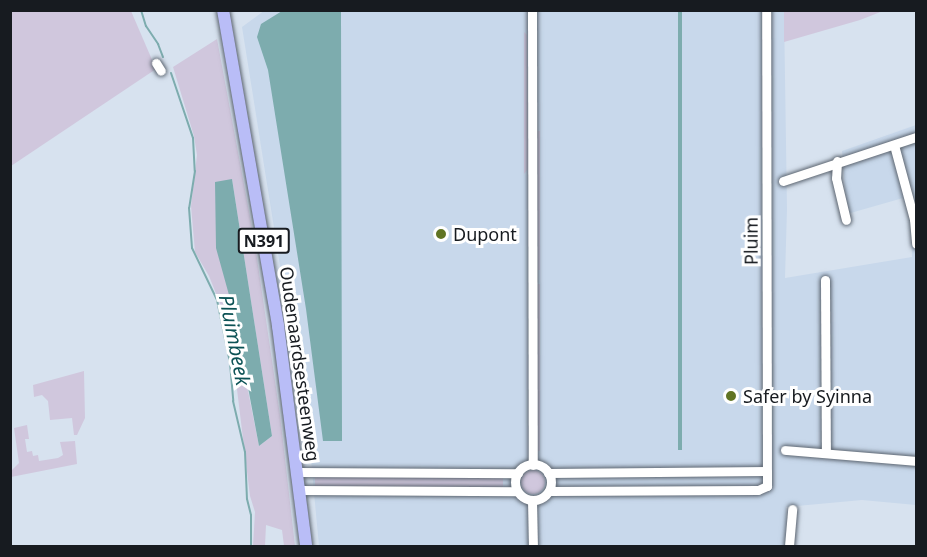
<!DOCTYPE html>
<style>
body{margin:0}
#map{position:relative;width:927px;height:557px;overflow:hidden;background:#d7e2ef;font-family:"Noto Sans",sans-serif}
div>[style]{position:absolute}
.built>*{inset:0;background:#c8d8eb}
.green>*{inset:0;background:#d0c7dd;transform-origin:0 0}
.round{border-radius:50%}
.water>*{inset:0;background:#7dacae;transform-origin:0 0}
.stream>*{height:2px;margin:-1px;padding:0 1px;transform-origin:1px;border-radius:1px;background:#7dacae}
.roads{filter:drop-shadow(0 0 2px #5c6570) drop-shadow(0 0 2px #5c6570)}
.minor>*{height:9px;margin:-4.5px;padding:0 4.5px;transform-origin:4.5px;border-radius:4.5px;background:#fff}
.minor>.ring{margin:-4.5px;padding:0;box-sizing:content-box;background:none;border:9px solid #fff;border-radius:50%}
.major>*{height:12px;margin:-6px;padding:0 6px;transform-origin:6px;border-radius:6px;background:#b9bdf7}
.dots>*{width:16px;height:16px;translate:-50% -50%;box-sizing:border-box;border:3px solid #fff;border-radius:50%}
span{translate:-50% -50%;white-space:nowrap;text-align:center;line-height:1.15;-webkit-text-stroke:6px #fff;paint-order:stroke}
.shield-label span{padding:2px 4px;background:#fff;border:2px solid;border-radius:4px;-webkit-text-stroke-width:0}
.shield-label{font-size:16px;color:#171b20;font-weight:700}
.poi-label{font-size:18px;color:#171b20}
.left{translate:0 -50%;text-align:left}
.street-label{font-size:18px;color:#171b20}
.water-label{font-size:20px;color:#0c5255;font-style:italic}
.frame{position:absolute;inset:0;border:12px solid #171b20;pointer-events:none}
</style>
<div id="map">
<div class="built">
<i style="clip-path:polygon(265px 10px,784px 11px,787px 209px,785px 278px,912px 257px,911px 221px,903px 198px,847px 214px,842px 151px,916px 125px,916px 505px,862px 500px,786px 507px,787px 545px,779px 546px,319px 546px,311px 460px,242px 27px)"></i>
</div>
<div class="green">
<i style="clip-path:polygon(11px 11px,131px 11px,156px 69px,11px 166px)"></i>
<i style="clip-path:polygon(883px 11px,860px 20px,784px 42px,784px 11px)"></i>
<i style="clip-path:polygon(524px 32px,527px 35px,528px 169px,524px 174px)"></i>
<i style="clip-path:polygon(evenodd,217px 39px,254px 238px,280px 415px,295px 546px,284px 546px,282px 530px,266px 525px,265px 546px,253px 546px,255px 512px,250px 496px,235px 373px,221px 306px,209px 276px,195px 252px,191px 206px,197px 155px,194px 136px,173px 67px,217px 39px,232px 179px,272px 436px,259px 446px,229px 296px,232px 179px)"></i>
<i style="left:540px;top:131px;width:139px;height:6px;rotate:90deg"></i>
<i style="left:540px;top:284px;width:167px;height:6px;rotate:90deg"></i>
<i style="clip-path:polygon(84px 371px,85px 418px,77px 435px,74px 435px,72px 418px,50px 420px,48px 401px,42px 395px,34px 397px,33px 385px)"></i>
<i style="clip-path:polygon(27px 425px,29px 439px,25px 439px,27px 452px,32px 451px,33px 456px,38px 455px,39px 461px,58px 458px,63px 455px,60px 442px,75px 441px,77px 464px,11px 477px,11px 471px,19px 463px,14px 428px)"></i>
<i class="round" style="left:521px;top:470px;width:24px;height:24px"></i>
<i style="left:503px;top:477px;width:11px;height:188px;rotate:90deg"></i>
</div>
<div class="water">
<i style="left:682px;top:10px;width:440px;height:4px;rotate:90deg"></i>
<i style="clip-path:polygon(282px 11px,341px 11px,342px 441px,323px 441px,306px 309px,268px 70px,257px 37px,261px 24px)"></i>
<i style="clip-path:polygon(232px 179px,272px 436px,259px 446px,234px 313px,216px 248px,215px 182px)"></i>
</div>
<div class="stream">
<i style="left:141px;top:10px;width:17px;rotate:73deg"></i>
<i style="left:146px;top:26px;width:22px;rotate:56deg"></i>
<i style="left:158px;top:44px;width:14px;rotate:69deg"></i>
<i style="left:171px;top:73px;width:69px;rotate:71.3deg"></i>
<i style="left:193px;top:138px;width:33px;rotate:87deg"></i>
<i style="left:195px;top:171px;width:37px;rotate:99deg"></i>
<i style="left:189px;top:208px;width:40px;rotate:85.7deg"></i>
<i style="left:192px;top:248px;width:58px;rotate:64.3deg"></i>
<i style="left:217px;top:300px;width:64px;rotate:78.3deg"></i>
<i style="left:230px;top:363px;width:38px;rotate:85deg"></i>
<i style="left:233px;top:401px;width:52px;rotate:76.8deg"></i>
<i style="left:245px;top:452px;width:47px;rotate:87.6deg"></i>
<i style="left:247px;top:499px;width:16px;rotate:76deg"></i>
<i style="left:251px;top:515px;width:31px;rotate:90deg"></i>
</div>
<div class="roads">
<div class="minor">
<i style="left:532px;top:10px;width:455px;rotate:89.9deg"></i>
<i style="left:156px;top:63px;width:9px;rotate:58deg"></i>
<i style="left:894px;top:145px;width:77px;rotate:74.9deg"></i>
<i style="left:914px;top:219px;width:25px;rotate:85deg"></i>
<i style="left:837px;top:161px;width:17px;rotate:93deg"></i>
<i style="left:836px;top:178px;width:43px;rotate:76.6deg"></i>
<i style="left:783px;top:181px;width:140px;rotate:-18.3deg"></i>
<i style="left:825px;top:280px;width:173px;rotate:89.7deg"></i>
<i style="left:785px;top:450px;width:131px;rotate:4.8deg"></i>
<i class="ring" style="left:515px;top:464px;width:27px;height:27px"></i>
<i style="left:297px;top:472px;width:221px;rotate:0.3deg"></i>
<i style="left:548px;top:473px;width:219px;rotate:-0.5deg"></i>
<i style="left:299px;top:490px;width:218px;rotate:0.3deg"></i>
<i style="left:549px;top:491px;width:209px;rotate:-0.3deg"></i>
<i style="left:758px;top:490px;width:10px;rotate:-24deg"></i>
<i style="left:767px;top:486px;width:476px;rotate:-90.1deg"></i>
<i style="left:532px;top:500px;width:46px;rotate:88.8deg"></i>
<i style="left:789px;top:546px;width:37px;rotate:-85deg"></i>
</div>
<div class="major">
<i style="left:223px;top:10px;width:321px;rotate:80.1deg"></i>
<i style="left:278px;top:326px;width:222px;rotate:82.7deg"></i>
</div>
</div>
<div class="dots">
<i style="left:441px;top:234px;background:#607424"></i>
<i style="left:731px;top:396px;background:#607424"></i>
</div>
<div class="shield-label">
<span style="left:264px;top:241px">N391</span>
</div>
<div class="poi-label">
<span class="left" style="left:453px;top:234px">Dupont</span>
<span class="left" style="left:743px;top:396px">Safer by Syinna</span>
</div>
<div class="street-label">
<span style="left:751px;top:241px;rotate:-90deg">Pluim</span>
<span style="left:300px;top:364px;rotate:82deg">Oudenaardsesteenweg</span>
</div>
<div class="water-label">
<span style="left:235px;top:340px;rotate:79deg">Pluimbeek</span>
</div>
<div class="frame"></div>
</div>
